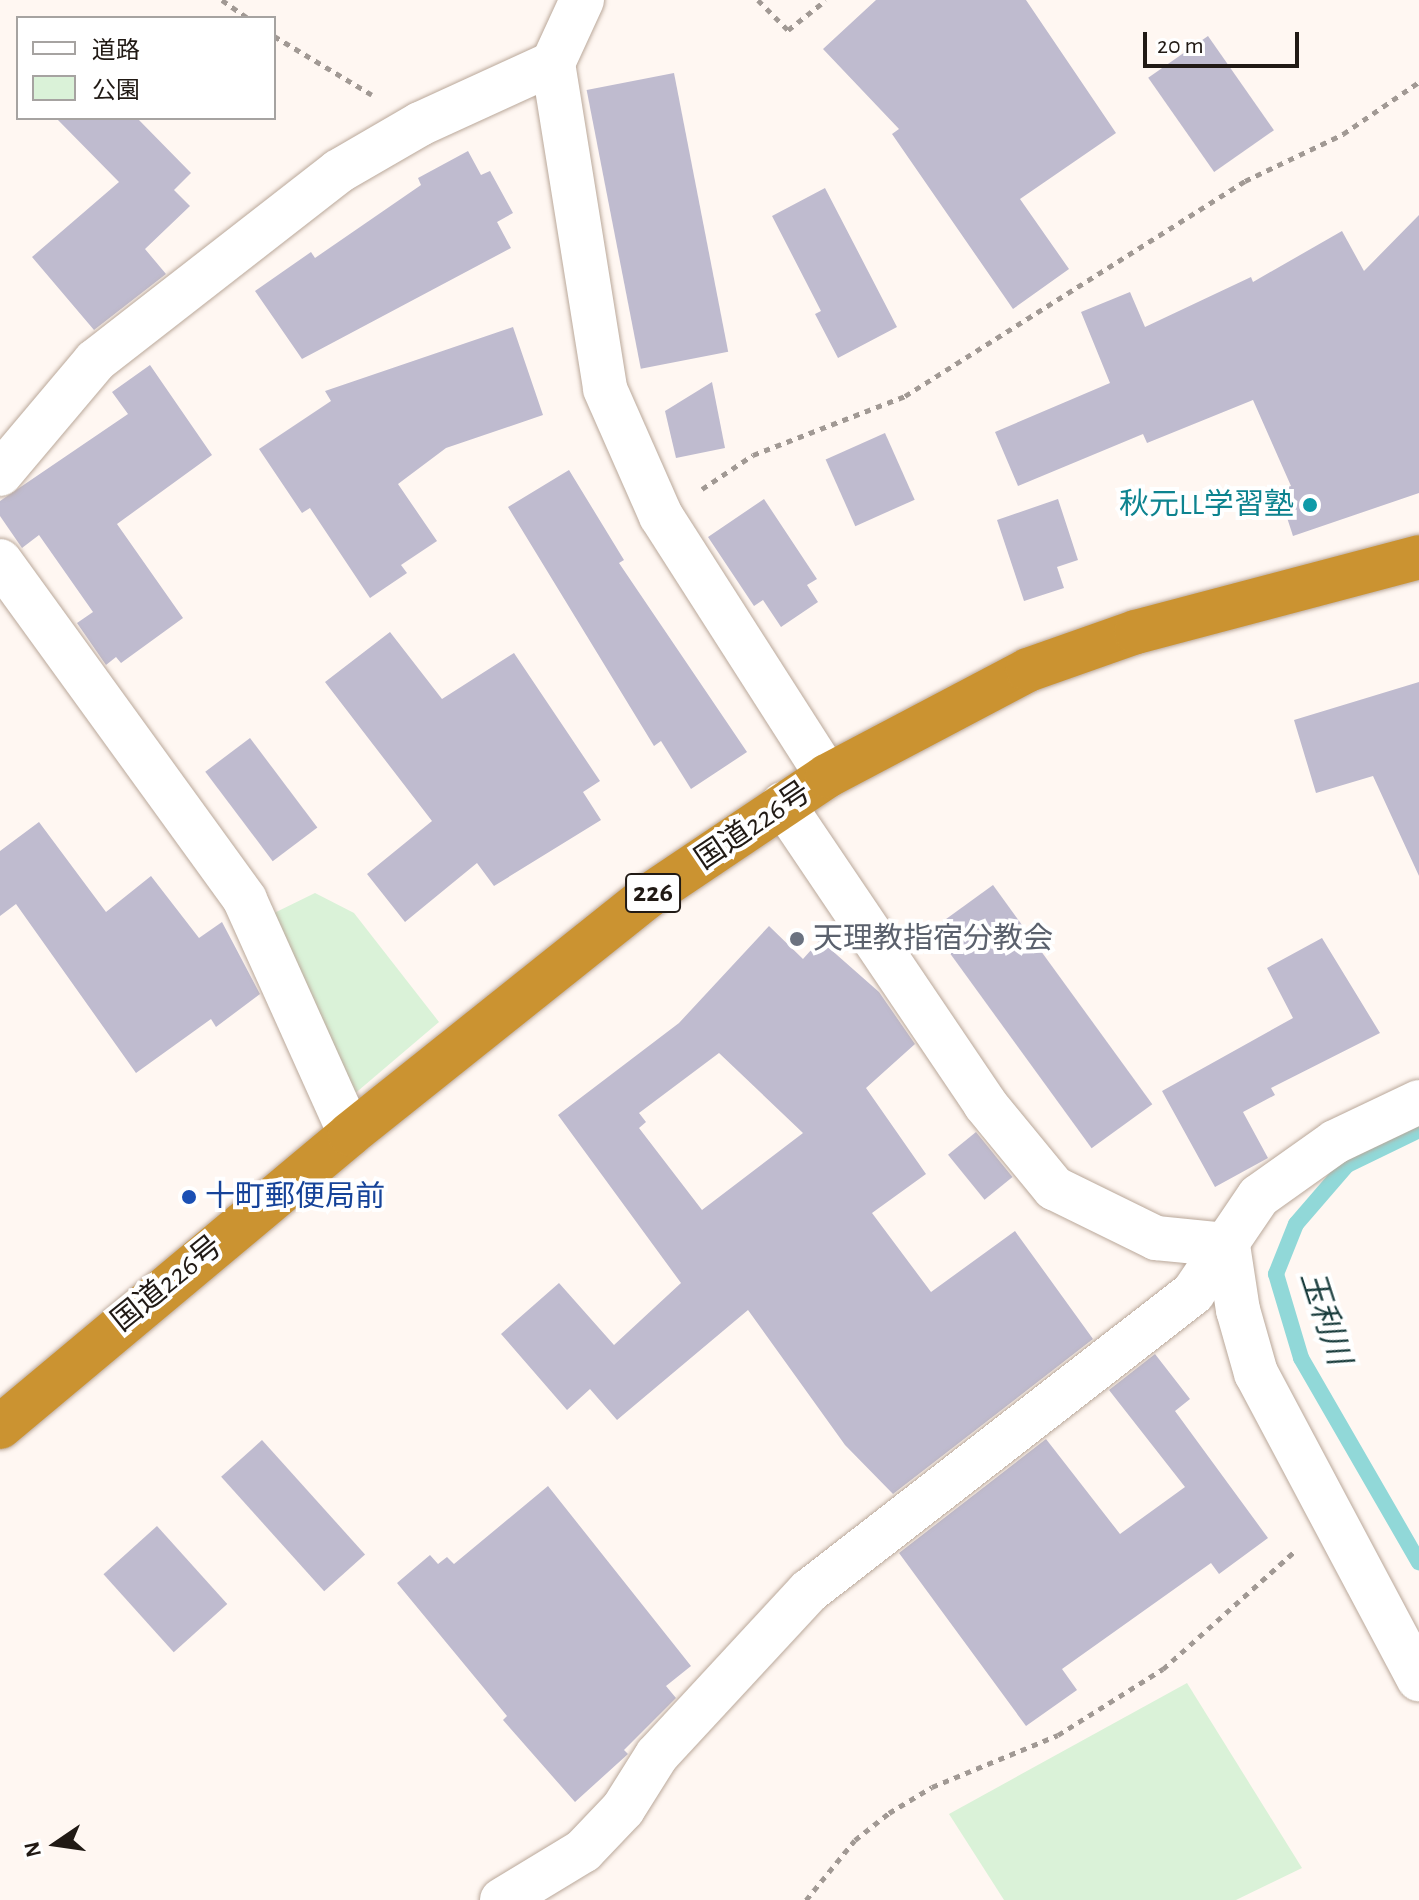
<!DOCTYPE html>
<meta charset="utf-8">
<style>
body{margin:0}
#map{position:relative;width:1419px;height:1900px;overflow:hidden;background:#fff7f2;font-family:"Alegreya Sans","Noto Sans JP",sans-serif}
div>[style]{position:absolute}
.green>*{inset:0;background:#daf2d8}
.stream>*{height:16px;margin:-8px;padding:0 8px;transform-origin:8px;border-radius:8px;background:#91d8d8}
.building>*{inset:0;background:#bfbbcf;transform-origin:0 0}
.path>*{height:5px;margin-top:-2.5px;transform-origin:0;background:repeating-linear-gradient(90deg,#a19994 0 6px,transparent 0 12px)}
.roads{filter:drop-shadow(0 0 2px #baa89a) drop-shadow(0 0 2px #baa89a)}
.minor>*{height:44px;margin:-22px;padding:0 22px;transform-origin:22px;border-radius:22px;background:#fff}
.highway>*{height:44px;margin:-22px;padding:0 22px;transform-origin:22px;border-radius:22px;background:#cb9331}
.dots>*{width:22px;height:22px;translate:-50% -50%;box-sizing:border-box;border:4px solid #fff;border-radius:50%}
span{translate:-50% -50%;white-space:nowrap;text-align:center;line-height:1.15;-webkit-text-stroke:8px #fff;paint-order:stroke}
.shield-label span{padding:2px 6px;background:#fff;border:2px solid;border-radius:6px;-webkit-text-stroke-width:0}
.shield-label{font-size:28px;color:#211a15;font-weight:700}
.culture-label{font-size:30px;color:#0d838f}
.right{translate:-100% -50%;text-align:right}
.street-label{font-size:30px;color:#211a15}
.worship-label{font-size:30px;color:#5b616d}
.left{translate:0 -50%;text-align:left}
.transit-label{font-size:30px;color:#164399}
.water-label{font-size:32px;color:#1a3d3d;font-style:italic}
.legend{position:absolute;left:16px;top:16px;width:260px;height:104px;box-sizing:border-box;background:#fff;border:2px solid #a6a3a1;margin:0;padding:10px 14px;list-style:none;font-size:24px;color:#211a15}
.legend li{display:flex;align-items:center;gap:16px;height:40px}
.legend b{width:40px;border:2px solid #a6a3a1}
.north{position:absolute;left:16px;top:1804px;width:80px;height:80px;-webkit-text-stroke:6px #fff;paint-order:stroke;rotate:257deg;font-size:22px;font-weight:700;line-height:32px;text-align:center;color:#211a15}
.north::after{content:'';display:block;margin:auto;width:28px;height:36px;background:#211a15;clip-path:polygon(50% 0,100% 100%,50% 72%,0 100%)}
.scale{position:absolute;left:1143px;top:32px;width:156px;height:36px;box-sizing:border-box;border:4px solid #211a15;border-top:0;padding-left:10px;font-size:24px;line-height:28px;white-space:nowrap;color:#211a15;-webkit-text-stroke:6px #fff;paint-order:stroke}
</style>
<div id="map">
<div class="green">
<i style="clip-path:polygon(315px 893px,354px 913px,439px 1022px,352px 1096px,266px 917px)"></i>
<i style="clip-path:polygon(1187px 1683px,1302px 1868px,1236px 1900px,1004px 1900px,949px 1814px)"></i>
</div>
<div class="stream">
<i style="left:1419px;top:1130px;width:80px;rotate:154.1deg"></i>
<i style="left:1347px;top:1165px;width:78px;rotate:130.8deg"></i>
<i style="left:1296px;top:1224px;width:54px;rotate:111.8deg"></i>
<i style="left:1276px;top:1274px;width:88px;rotate:73.4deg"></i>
<i style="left:1301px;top:1358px;width:236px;rotate:60deg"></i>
</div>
<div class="building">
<i style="clip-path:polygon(876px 0,1026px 0,1116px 133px,1020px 199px,1069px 269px,1013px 309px,892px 134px,899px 129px,823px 49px)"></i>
<i style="left:1208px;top:36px;width:115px;height:73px;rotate:55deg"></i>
<i style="left:674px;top:73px;width:284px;height:89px;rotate:79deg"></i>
<i style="clip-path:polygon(56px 118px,137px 118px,191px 173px,174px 190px,190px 206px,145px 249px,166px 274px,94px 330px,32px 257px,119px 182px)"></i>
<i style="clip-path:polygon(468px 151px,481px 175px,490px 171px,513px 213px,497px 222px,511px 248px,302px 359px,255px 291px,311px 252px,315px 258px,421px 185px,418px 178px)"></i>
<i style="clip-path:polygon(825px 188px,897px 327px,838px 358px,815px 314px,821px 311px,772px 216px)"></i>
<i style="clip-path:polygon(1419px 215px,1419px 493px,1293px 536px,1278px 490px,1291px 486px,1253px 400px,1147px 443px,1143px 434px,1018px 486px,995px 432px,1110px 383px,1081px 312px,1130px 292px,1145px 327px,1251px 277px,1253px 282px,1342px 231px,1364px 271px)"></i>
<i style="clip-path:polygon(513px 327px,543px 415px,446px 448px,398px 484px,437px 541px,401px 565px,407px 573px,370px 598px,310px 508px,302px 513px,259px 449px,331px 401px,325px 391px)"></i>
<i style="clip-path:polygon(150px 365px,212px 455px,117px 524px,183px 618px,121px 663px,116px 657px,106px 665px,77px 623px,93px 612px,39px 535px,22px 548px,0 516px,0 501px,128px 414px,112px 392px)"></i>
<i style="clip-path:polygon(712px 382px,725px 448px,676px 458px,665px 411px)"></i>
<i style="left:885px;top:433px;width:73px;height:65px;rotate:66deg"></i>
<i style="clip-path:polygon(569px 470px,624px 560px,619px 563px,747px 752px,691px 789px,661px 741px,654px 746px,508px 507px)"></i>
<i style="clip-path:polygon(764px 499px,817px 579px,807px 585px,818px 602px,781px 627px,763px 600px,754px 606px,708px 537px)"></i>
<i style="clip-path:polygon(1058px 499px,1078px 560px,1057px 567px,1064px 588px,1024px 601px,997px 520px)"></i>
<i style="clip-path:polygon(390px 632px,442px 699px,514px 653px,600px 781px,583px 792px,601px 820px,494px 886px,477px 863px,405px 922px,367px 874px,432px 821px,325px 682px)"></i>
<i style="clip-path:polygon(1419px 682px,1419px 876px,1373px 776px,1316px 793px,1294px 720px)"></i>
<i style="left:250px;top:738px;width:112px;height:56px;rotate:53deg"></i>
<i style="clip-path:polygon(39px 822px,106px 912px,151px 876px,199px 938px,222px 922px,260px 994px,216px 1027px,211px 1019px,136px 1073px,16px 904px,0 916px,0 851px)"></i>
<i style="left:993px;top:885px;width:271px;height:75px;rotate:54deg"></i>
<i style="clip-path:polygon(evenodd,769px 926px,803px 959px,820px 940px,879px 992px,915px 1044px,866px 1088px,926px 1174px,872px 1213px,931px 1292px,1015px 1231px,1093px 1339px,893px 1494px,845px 1445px,748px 1310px,617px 1420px,590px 1389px,567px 1410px,501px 1334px,559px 1283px,614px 1345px,681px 1283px,558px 1115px,679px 1023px,769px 926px,719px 1053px,803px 1133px,702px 1210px,639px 1128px,646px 1122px,639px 1113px,719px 1053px)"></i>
<i style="clip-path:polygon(1322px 938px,1380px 1033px,1271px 1088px,1275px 1095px,1243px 1112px,1268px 1158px,1215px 1187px,1162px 1091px,1293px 1018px,1267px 968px)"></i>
<i style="left:976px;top:1132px;width:58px;height:36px;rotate:51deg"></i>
<i style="clip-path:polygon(1155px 1354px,1190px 1399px,1175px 1411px,1268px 1538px,1219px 1574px,1211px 1563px,1062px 1669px,1077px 1690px,1026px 1726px,899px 1553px,1046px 1439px,1120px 1534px,1185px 1487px,1109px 1390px)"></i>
<i style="left:262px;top:1440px;width:154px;height:55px;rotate:48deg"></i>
<i style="clip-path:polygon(548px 1486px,691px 1666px,666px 1686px,676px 1698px,624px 1750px,628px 1754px,575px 1802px,503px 1720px,507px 1716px,397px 1583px,430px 1555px,438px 1564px,447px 1557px,454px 1564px)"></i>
<i style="left:157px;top:1526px;width:105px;height:72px;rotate:48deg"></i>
</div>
<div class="path">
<i style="left:222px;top:0;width:32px;rotate:35deg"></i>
<i style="left:758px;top:0;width:42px;rotate:45deg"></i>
<i style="left:788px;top:30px;width:48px;rotate:-38.3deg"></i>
<i style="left:274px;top:36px;width:114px;rotate:31deg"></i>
<i style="left:702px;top:489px;width:61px;rotate:-33.7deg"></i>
<i style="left:753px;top:455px;width:163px;rotate:-21.2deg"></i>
<i style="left:905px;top:396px;width:402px;rotate:-32.3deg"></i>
<i style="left:1245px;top:181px;width:109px;rotate:-25.6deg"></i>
<i style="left:1343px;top:134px;width:92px;rotate:-34.4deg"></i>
<i style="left:806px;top:1900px;width:77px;rotate:-50.8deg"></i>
<i style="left:855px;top:1840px;width:43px;rotate:-38.5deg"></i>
<i style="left:889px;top:1813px;width:50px;rotate:-31.2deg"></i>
<i style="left:932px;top:1787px;width:136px;rotate:-22.4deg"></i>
<i style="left:1058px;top:1735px;width:124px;rotate:-32.2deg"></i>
<i style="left:1163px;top:1669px;width:178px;rotate:-41.8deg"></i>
</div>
<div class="roads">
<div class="minor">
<i style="left:582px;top:0;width:69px;rotate:114.7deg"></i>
<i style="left:553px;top:63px;width:330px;rotate:80.9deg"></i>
<i style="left:605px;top:389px;width:139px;rotate:66.2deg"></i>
<i style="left:661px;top:516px;width:308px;rotate:57.4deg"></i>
<i style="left:0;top:474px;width:148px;rotate:-49.9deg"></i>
<i style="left:95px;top:361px;width:309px;rotate:-37.9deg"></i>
<i style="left:339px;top:171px;width:94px;rotate:-30.1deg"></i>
<i style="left:420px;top:124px;width:146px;rotate:-24.6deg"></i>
<i style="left:0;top:561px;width:418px;rotate:54.1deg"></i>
<i style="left:245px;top:900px;width:256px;rotate:65.8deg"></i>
<i style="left:783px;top:804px;width:362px;rotate:56deg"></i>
<i style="left:985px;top:1104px;width:109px;rotate:50.6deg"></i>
<i style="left:1054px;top:1188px;width:114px;rotate:26.1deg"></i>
<i style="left:1156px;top:1238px;width:72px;rotate:5.6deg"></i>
<i style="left:1228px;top:1245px;width:66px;rotate:81.3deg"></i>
<i style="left:1238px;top:1310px;width:66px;rotate:74.1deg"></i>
<i style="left:1256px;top:1373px;width:347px;rotate:62deg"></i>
<i style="left:502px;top:1900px;width:95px;rotate:-31.2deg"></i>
<i style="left:583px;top:1851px;width:58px;rotate:-46.4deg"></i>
<i style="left:623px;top:1809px;width:64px;rotate:-57.8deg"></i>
<i style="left:657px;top:1755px;width:224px;rotate:-47.2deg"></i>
<i style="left:809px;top:1591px;width:486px;rotate:-37.8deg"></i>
<i style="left:1193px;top:1293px;width:117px;rotate:-55.8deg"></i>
<i style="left:1259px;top:1196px;width:93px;rotate:-35.4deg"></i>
<i style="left:1335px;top:1142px;width:93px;rotate:-25.5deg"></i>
</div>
<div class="highway">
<i style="left:0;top:1427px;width:456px;rotate:-39.9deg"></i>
<i style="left:350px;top:1134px;width:380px;rotate:-38.6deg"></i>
<i style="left:647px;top:897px;width:217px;rotate:-33.9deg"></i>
<i style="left:827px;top:776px;width:227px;rotate:-27.8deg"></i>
<i style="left:1028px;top:670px;width:114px;rotate:-19.4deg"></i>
<i style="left:1136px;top:632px;width:293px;rotate:-14.8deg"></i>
</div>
</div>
<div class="dots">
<i style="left:1310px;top:505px;background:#0f9aa8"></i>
<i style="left:797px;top:939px;background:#6b7280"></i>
<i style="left:189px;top:1197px;background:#1a4fb4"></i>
</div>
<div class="shield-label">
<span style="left:653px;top:893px">226</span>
</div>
<div class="culture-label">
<span class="right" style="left:1294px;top:505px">秋元LL学習塾</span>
</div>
<div class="street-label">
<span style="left:753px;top:826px;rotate:-34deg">国道226号</span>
<span style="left:167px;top:1284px;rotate:-39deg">国道226号</span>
</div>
<div class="worship-label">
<span class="left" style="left:813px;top:939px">天理教指宿分教会</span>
</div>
<div class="transit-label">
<span class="left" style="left:205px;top:1197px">十町郵便局前</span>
</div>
<div class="water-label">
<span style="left:1325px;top:1318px;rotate:72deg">玉利川</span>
</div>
<ul class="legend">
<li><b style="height:10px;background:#fff"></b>道路</li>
<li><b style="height:22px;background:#daf2d8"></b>公園</li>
</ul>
<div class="north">N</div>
<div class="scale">20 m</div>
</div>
